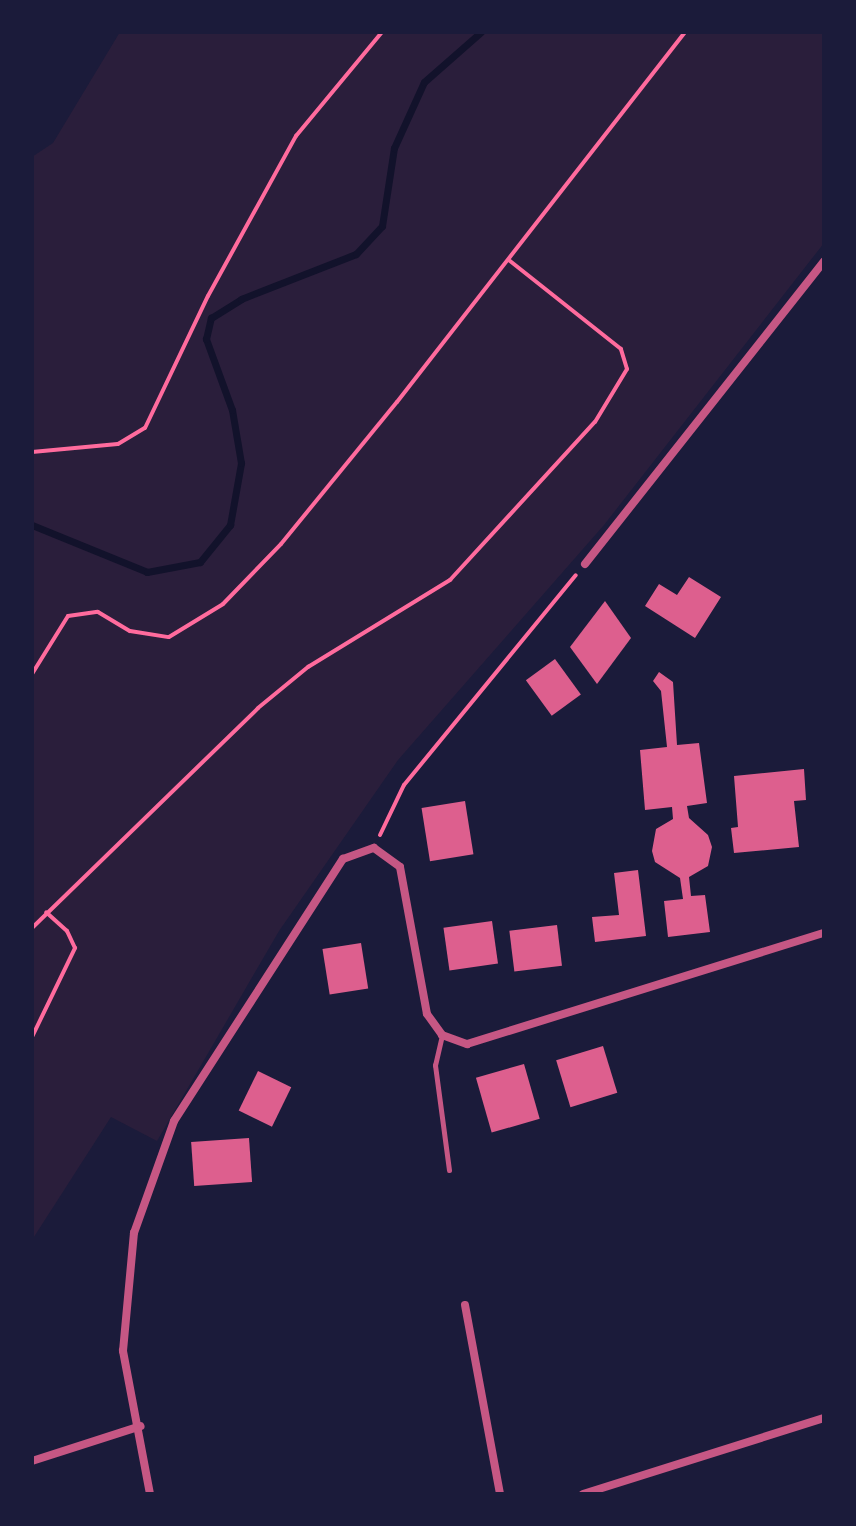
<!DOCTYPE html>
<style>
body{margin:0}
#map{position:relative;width:856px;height:1526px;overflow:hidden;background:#1b1b3a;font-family:"Roboto Serif",serif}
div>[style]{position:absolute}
.green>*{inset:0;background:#2a1e3b}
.stream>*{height:7px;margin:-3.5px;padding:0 3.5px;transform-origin:3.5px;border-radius:3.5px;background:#12122b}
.building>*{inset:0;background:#dd5f8e;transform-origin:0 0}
.path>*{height:4px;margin:-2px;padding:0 2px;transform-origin:2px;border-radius:2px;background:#ff6b9d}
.service>*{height:5px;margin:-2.5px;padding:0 2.5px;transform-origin:2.5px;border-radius:2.5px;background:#c65784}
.minor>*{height:8px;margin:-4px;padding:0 4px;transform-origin:4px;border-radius:4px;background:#c65784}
span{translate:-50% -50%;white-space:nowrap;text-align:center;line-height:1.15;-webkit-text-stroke:8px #1b1b3a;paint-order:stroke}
.frame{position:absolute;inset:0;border:34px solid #1b1b3a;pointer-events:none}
</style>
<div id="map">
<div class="green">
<i style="clip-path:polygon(120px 32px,824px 32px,824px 243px,604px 525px,398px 760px,279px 931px,157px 1141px,111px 1117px,32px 1240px,32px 157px,53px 143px)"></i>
</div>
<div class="stream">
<i style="left:32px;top:525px;width:124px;rotate:22.2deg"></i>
<i style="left:147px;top:572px;width:54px;rotate:-10.7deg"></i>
<i style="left:200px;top:562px;width:48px;rotate:-51deg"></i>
<i style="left:230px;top:525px;width:63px;rotate:-79.9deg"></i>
<i style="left:241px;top:463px;width:54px;rotate:-99.6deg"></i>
<i style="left:232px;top:410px;width:76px;rotate:-110.1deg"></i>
<i style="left:206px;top:339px;width:22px;rotate:-77deg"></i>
<i style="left:211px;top:318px;width:36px;rotate:-32deg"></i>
<i style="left:241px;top:299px;width:123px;rotate:-21.4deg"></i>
<i style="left:356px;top:254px;width:38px;rotate:-47deg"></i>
<i style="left:382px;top:226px;width:79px;rotate:-81.3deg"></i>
<i style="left:394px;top:148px;width:72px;rotate:-65.6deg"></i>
<i style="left:424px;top:82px;width:76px;rotate:-41.3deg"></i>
</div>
<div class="building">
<i style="clip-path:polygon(689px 577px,721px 597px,695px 638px,645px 606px,659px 584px,677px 595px)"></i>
<i style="clip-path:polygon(605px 601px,631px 638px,597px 684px,570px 647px)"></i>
<i style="left:555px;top:659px;width:44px;height:36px;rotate:54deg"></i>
<i style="clip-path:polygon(659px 672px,673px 682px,677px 745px,699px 743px,707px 803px,687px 806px,689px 818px,708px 835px,712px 847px,708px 866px,689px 877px,691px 896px,705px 895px,710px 932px,668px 937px,664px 901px,683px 899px,680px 878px,655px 862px,652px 851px,656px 829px,673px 819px,672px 807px,645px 810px,640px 750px,667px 747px,661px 691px,653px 681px)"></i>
<i style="clip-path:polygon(804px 769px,806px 800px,794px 801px,799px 847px,734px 853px,731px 828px,738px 827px,734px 776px)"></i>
<i style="left:465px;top:801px;width:54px;height:44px;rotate:81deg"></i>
<i style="clip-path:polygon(638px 870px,646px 936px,595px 942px,592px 917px,619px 915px,614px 873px)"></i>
<i style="left:492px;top:921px;width:43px;height:49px;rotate:82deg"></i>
<i style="left:557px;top:925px;width:41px;height:48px;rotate:83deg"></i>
<i style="left:361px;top:943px;width:46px;height:39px;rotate:81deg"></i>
<i style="left:603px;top:1046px;width:49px;height:49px;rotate:73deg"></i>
<i style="left:524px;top:1064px;width:57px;height:50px;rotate:74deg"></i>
<i style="left:258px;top:1071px;width:37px;height:44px;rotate:26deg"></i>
<i style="left:249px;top:1138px;width:44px;height:58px;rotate:86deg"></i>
</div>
<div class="path">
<i style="left:32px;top:452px;width:86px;rotate:-5.3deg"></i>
<i style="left:118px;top:444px;width:31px;rotate:-31deg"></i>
<i style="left:145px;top:428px;width:146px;rotate:-64.5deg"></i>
<i style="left:208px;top:296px;width:183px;rotate:-61.2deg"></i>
<i style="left:296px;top:136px;width:135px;rotate:-50.4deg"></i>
<i style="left:32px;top:674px;width:68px;rotate:-58.2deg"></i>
<i style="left:68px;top:616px;width:30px;rotate:-8deg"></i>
<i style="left:98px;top:612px;width:37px;rotate:31deg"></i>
<i style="left:130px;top:631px;width:39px;rotate:9deg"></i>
<i style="left:169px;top:637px;width:63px;rotate:-31.4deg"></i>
<i style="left:223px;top:604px;width:83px;rotate:-46deg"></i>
<i style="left:281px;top:544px;width:183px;rotate:-50.8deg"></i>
<i style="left:397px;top:402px;width:469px;rotate:-52.1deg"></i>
<i style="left:380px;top:835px;width:55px;rotate:-64.4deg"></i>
<i style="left:404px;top:785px;width:271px;rotate:-50.7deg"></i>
<i style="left:32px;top:928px;width:315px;rotate:-44.2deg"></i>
<i style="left:258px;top:708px;width:65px;rotate:-39.4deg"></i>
<i style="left:308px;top:667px;width:167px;rotate:-31.5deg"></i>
<i style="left:450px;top:580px;width:214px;rotate:-47.5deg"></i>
<i style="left:595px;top:422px;width:62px;rotate:-58.9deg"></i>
<i style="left:627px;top:369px;width:21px;rotate:-107deg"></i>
<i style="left:621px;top:349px;width:142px;rotate:-141.6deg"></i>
<i style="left:32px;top:1037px;width:99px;rotate:-64.2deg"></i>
<i style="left:75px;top:948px;width:19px;rotate:-115deg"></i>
<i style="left:67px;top:931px;width:28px;rotate:-138deg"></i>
</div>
<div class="service">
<i style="left:442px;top:1035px;width:31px;rotate:103deg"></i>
<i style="left:435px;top:1065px;width:106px;rotate:82.4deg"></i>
</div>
<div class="minor">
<i style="left:585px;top:564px;width:386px;rotate:-51.7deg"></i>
<i style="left:465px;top:1305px;width:192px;rotate:79.5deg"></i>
<i style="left:32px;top:1461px;width:114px;rotate:-17.8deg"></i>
<i style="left:150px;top:1494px;width:146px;rotate:-100.7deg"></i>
<i style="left:123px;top:1351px;width:119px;rotate:-84.7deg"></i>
<i style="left:134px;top:1233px;width:119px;rotate:-70.3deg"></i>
<i style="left:174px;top:1121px;width:312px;rotate:-57.2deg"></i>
<i style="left:343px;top:859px;width:33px;rotate:-20deg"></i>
<i style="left:374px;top:848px;width:32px;rotate:36deg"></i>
<i style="left:400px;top:867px;width:149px;rotate:79.6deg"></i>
<i style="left:427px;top:1014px;width:26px;rotate:54deg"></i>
<i style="left:442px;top:1035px;width:27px;rotate:20deg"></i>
<i style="left:467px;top:1044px;width:374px;rotate:-17.3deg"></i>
<i style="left:583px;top:1494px;width:253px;rotate:-17.5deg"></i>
</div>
<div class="frame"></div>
</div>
